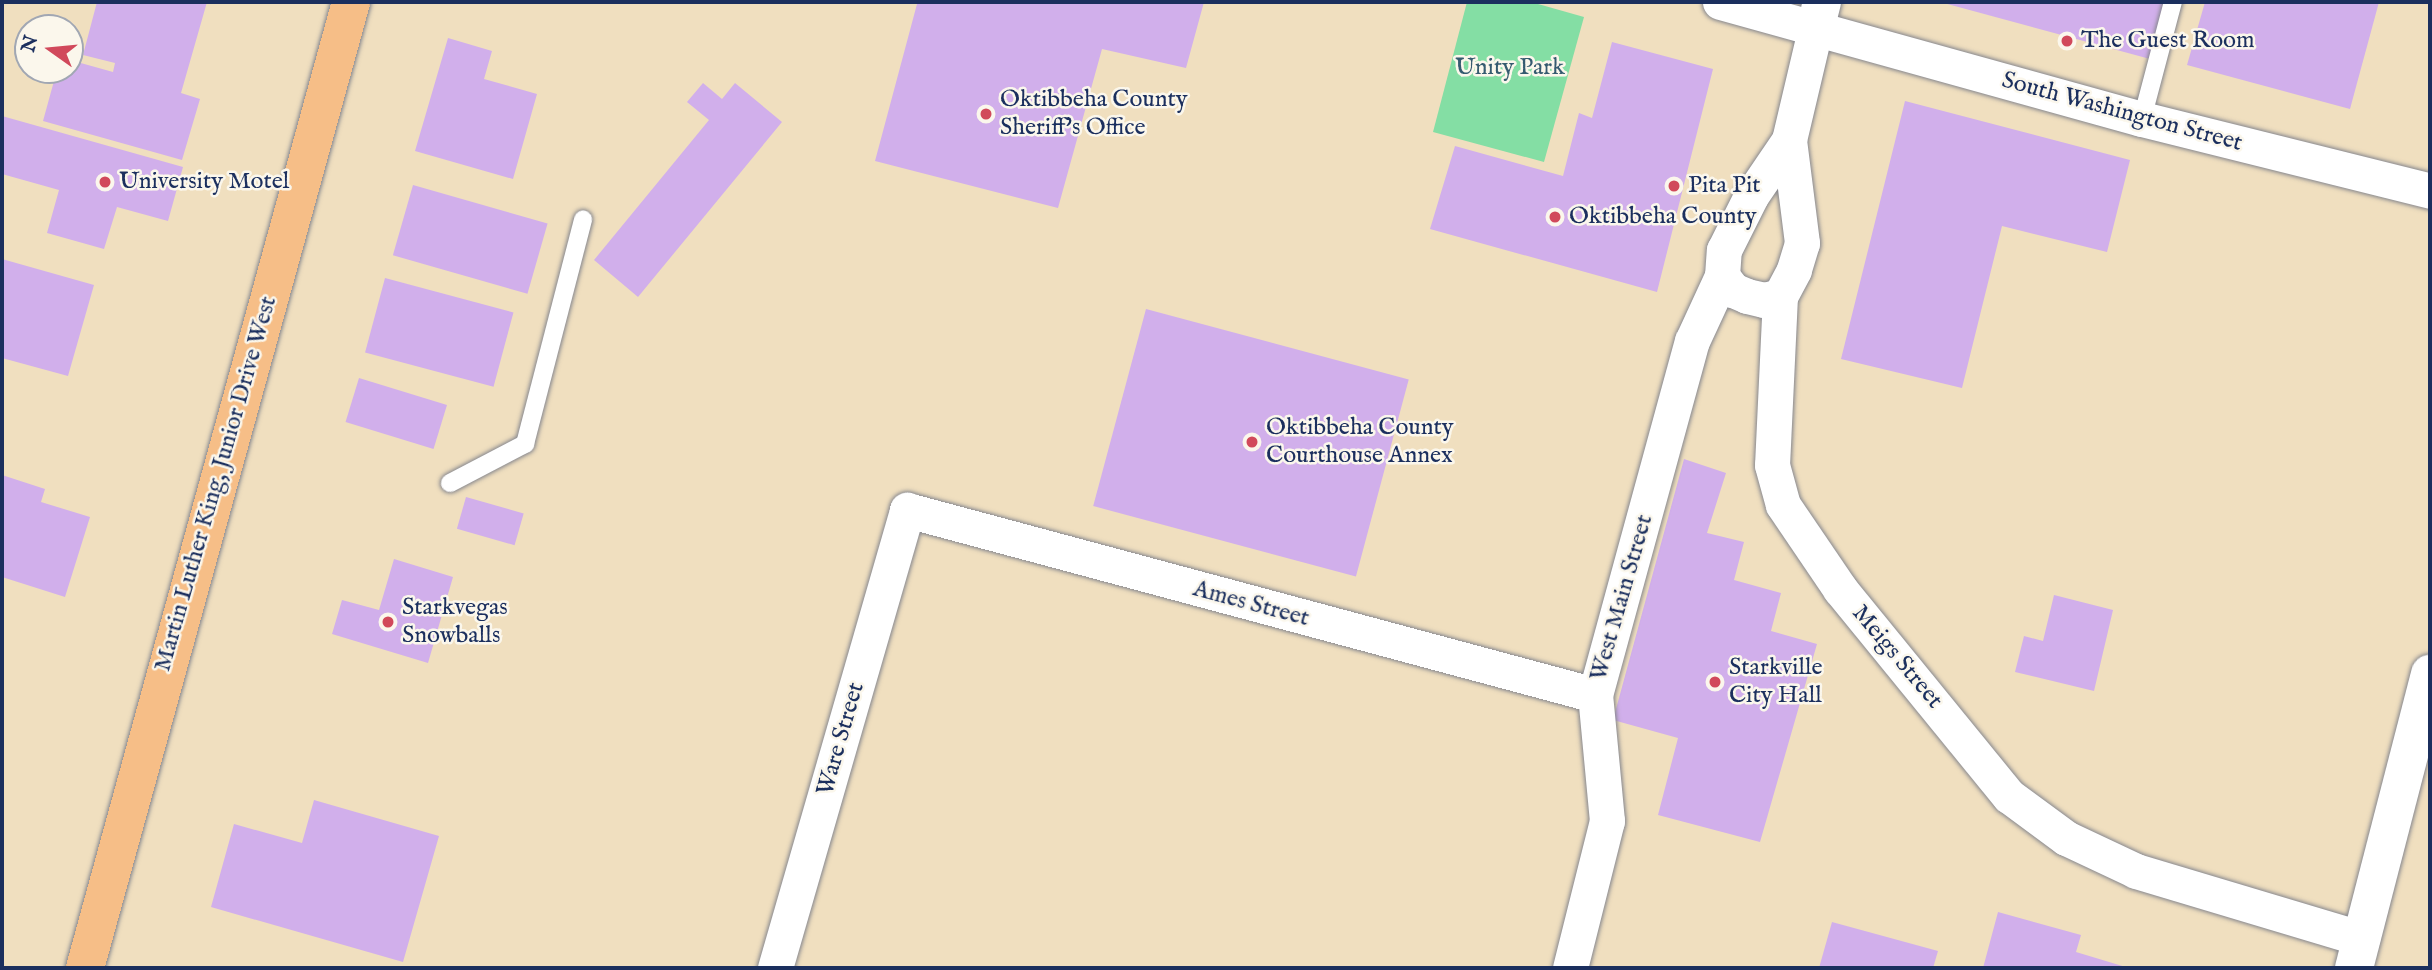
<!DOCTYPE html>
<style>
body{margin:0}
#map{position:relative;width:2432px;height:970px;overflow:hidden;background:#f0dfbf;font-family:"IM FELL English",serif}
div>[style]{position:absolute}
.green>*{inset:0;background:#84dea4}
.building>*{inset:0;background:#d1afeb;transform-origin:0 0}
.roads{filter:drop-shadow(0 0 2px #86878e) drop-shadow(0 0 2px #86878e)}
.service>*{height:18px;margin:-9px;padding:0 9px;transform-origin:9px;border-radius:9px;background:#fff}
.minor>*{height:35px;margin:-17.5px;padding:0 17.5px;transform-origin:17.5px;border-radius:17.5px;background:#fff}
.tertiary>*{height:38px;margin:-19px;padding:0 19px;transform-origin:19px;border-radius:19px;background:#fff}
.primary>*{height:38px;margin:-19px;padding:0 19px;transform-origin:19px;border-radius:19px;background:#f6be87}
.dots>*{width:19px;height:19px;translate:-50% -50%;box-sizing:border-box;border:4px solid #fbf7ec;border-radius:50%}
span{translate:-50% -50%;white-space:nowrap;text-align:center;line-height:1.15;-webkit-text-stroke:5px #fbf7ec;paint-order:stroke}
.poi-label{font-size:24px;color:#1b2f5e}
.left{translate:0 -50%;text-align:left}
.park-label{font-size:24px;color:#355b70}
.street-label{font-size:24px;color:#1b2f5e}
.frame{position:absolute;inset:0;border:4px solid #1b2f5e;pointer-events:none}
.north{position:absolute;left:14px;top:14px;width:70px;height:70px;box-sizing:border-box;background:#fbf7ec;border:2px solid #a1a7b3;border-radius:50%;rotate:285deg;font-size:19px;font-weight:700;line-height:28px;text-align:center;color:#1b2f5e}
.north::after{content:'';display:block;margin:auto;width:24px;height:32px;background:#d1495b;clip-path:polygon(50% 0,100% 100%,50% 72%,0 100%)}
</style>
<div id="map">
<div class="green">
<i style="clip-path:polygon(1467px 2px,1531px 2px,1584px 17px,1544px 162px,1433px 132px)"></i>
</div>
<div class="building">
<i style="clip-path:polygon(97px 2px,207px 2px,181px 93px,200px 99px,182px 160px,43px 121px,57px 70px,70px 70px,70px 60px,113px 72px,115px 63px,83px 55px)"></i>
<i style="clip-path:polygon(913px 2px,1204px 2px,1186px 68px,1102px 49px,1058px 208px,875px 161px,917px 4px)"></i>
<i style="clip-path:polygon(1940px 2px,2166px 2px,2150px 59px)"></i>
<i style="clip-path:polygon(2205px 2px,2379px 2px,2350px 109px,2187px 65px)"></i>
<i style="clip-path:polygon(448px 38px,492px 51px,484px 79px,537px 94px,513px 179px,415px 151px)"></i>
<i style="clip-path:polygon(1612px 42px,1713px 69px,1657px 292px,1430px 229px,1455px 146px,1563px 176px,1579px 113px,1592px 118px)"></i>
<i style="clip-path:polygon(703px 83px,722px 99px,735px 83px,782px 122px,638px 297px,594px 260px,709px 120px,687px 102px)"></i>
<i style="clip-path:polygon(1905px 101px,2130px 160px,2107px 252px,2002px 226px,1962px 388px,1841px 359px)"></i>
<i style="clip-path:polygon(2px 116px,183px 167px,168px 221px,117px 207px,104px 249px,47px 233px,59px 190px,2px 174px)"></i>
<i style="left:413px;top:185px;width:140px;height:73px;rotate:16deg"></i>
<i style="clip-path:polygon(2px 259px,94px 285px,68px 376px,2px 358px)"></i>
<i style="left:385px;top:278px;width:133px;height:77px;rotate:15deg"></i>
<i style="left:1146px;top:309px;width:272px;height:204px;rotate:15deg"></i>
<i style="left:359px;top:378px;width:92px;height:46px;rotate:17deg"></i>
<i style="clip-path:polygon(1684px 459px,1726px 473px,1707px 533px,1744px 542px,1734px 580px,1781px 593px,1771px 631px,1817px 644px,1760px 842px,1658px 815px,1678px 738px,1613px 720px)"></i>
<i style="clip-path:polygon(2px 475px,45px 489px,41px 502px,90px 517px,65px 597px,2px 577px)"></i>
<i style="left:466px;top:497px;width:60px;height:33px;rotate:16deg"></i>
<i style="clip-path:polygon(394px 559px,453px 577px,428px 663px,332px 634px,342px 600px,379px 610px)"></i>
<i style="clip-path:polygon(2054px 595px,2113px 610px,2094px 691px,2015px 672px,2024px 636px,2043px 641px)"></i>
<i style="clip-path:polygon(314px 800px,439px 836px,403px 962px,211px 907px,234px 824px,302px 843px)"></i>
<i style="clip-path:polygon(1998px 912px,2081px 935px,2076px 952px,2129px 968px,1983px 968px)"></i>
<i style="clip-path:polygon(1832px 922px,1938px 951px,1933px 968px,1819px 968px)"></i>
</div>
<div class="roads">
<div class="service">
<i style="left:2142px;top:119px;width:121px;rotate:-75.2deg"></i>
<i style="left:450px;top:483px;width:85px;rotate:-27.5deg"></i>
<i style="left:525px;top:444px;width:232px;rotate:-75.5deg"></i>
</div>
<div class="minor">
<i style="left:1720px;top:2px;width:438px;rotate:15.5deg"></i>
<i style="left:2142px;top:119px;width:297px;rotate:14deg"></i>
<i style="left:1789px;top:140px;width:104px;rotate:82.8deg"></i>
<i style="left:1802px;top:243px;width:28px;rotate:107deg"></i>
<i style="left:1794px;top:270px;width:30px;rotate:118deg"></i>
<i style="left:1780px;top:296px;width:169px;rotate:92.7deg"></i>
<i style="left:1772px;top:465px;width:41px;rotate:74.6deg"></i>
<i style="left:1783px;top:505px;width:102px;rotate:55.8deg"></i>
<i style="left:1840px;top:589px;width:267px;rotate:50.8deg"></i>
<i style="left:2009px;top:796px;width:71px;rotate:36.4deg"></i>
<i style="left:2066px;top:838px;width:77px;rotate:25.2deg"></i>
<i style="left:2136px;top:871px;width:236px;rotate:16.7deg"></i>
<i style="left:1722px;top:276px;width:18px;rotate:52deg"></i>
<i style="left:1733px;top:290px;width:15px;rotate:23deg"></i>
<i style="left:1747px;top:296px;width:17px;rotate:13deg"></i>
<i style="left:1764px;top:300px;width:16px;rotate:-14deg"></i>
<i style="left:775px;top:968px;width:477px;rotate:-73.9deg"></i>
<i style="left:907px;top:510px;width:712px;rotate:15.05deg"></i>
<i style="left:1570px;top:968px;width:152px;rotate:-75.9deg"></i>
<i style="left:1607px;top:821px;width:127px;rotate:-95.4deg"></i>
<i style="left:1595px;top:695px;width:367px;rotate:-74.7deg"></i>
<i style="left:1692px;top:341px;width:72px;rotate:-65.2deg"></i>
<i style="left:1722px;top:276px;width:26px;rotate:-86deg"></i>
<i style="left:1724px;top:250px;width:60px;rotate:-63.4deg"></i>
<i style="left:1751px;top:196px;width:68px;rotate:-55.8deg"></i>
<i style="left:1789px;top:140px;width:113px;rotate:-76.7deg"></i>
</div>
<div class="tertiary">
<i style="left:1815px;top:30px;width:29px;rotate:-76deg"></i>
<i style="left:2354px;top:968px;width:304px;rotate:-75.5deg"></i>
</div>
<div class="primary">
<i style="left:85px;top:968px;width:1002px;rotate:-74.6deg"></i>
</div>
</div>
<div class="dots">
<i style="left:2067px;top:41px;background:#d1495b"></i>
<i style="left:986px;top:114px;background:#d1495b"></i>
<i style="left:105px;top:182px;background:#d1495b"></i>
<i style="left:1674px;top:186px;background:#d1495b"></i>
<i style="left:1555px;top:217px;background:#d1495b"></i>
<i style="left:1252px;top:442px;background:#d1495b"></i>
<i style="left:388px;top:622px;background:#d1495b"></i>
<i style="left:1715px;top:682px;background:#d1495b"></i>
</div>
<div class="poi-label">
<span class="left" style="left:2081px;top:41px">The Guest Room</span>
<span class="left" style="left:1000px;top:114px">Oktibbeha County<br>Sheriff's Office</span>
<span class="left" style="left:119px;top:182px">University Motel</span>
<span class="left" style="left:1688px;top:186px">Pita Pit</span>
<span class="left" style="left:1569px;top:217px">Oktibbeha County</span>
<span class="left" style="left:1266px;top:442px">Oktibbeha County<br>Courthouse Annex</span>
<span class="left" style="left:402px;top:622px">Starkvegas<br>Snowballs</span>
<span class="left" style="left:1729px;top:682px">Starkville<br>City Hall</span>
</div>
<div class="park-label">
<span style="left:1510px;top:68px">Unity Park</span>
</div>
<div class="street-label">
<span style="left:2122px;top:112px;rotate:15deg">South Washington Street</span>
<span style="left:216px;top:484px;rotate:-74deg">Martin Luther King, Junior Drive West</span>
<span style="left:1622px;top:598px;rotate:-74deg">West Main Street</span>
<span style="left:1251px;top:604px;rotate:15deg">Ames Street</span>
<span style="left:1897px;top:657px;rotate:50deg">Meigs Street</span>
<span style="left:841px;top:739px;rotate:-74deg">Ware Street</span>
</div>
<div class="frame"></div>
<div class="north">N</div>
</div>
